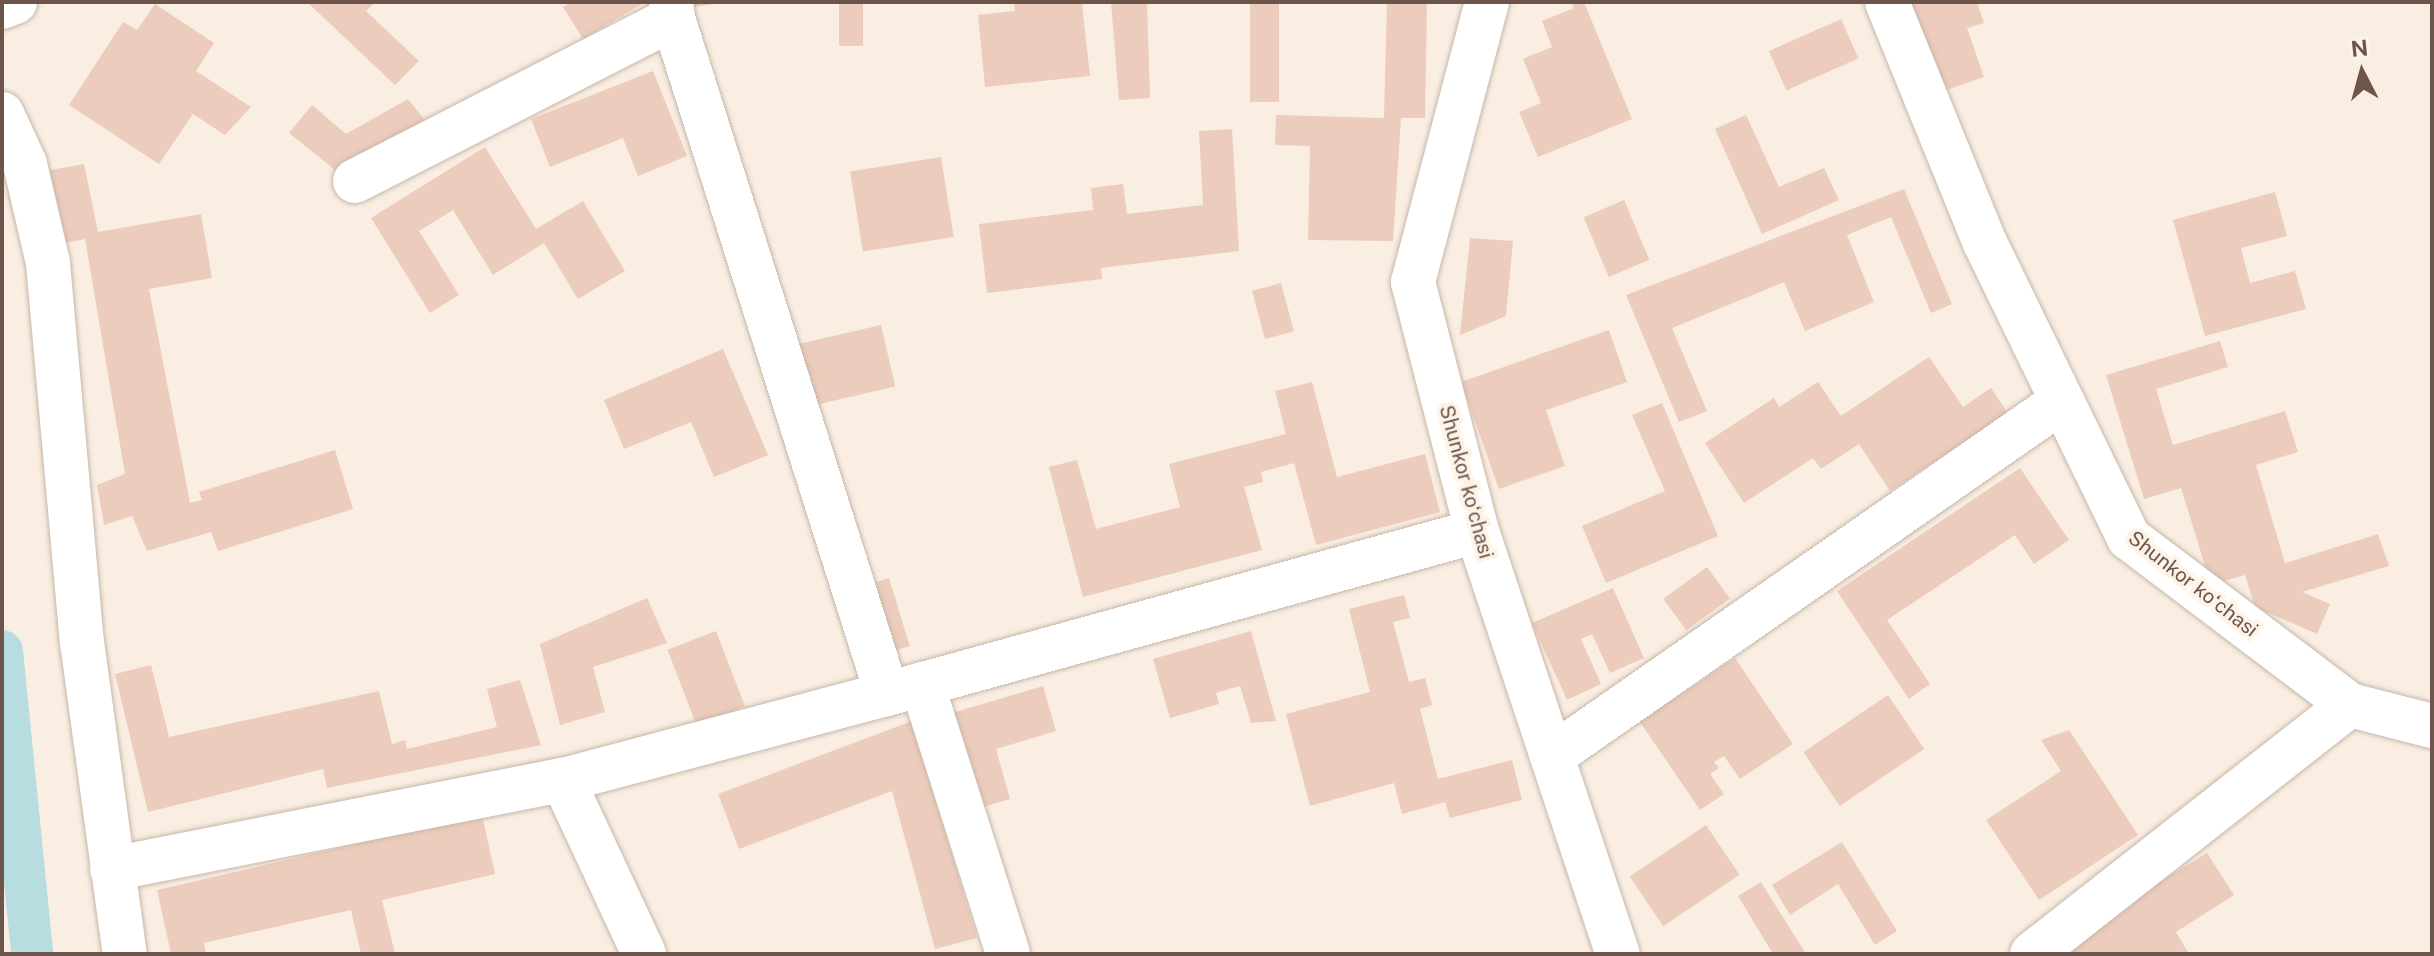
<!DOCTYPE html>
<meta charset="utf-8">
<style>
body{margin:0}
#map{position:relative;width:2434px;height:956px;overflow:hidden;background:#f9eee1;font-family:"Public Sans",sans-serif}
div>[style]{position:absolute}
.canal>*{height:42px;margin:-21px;padding:0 21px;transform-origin:21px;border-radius:21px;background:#b8dde0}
.building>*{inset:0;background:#ecccbc;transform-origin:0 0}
.roads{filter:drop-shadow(0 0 2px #c8b6aa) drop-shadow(0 0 2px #c8b6aa)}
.minor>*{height:44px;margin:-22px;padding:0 22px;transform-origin:22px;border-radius:22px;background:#fff}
span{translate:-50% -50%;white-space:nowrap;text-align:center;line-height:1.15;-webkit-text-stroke:8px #fdf3e7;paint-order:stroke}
.street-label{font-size:20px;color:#6e554b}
.frame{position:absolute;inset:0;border:4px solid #6e554b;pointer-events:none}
.north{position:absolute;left:2322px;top:32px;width:80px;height:80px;-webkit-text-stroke:6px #fdf3e7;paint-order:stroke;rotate:354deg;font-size:22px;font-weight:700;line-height:32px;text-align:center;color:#6e554b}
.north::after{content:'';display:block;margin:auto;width:28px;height:36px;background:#6e554b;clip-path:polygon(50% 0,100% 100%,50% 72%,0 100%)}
</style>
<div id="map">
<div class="canal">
<i style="left:2px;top:651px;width:304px;rotate:84.3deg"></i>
</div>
<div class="building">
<i style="clip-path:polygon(307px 2px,375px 2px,366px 11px,419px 61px,395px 85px)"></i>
<i style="clip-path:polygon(572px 2px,645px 2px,583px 39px,563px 7px)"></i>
<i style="clip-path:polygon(693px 2px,713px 2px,713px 4px,694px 7px)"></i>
<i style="left:839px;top:2px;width:24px;height:44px"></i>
<i style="clip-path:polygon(1014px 2px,1082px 4px,1090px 76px,985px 87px,978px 15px,1015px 11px)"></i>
<i style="clip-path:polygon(1111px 2px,1147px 2px,1150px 98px,1119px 100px)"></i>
<i style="left:1250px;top:2px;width:29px;height:100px"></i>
<i style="clip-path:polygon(1387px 2px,1427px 2px,1425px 118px,1401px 118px,1393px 241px,1308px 240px,1310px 146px,1275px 145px,1276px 115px,1384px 118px)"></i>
<i style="clip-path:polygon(1571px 2px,1584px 2px,1632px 119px,1538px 157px,1519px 112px,1541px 103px,1523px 59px,1552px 47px,1542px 21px,1574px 8px)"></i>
<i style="clip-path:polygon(1901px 2px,1977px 2px,1984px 23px,1967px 28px,1984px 77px,1932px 95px)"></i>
<i style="clip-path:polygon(155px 4px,214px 43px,196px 71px,251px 107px,225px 135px,193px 114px,159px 164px,69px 105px,123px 22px,137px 30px)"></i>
<i style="left:1841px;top:19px;width:43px;height:79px;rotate:66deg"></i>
<i style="clip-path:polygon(653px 71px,687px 156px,638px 176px,623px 138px,550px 167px,531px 119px)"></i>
<i style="clip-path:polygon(408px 99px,431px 128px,345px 178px,289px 133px,312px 105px,346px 134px)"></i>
<i style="clip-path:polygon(1746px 115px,1779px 187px,1824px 168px,1839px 200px,1762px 234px,1715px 129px)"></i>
<i style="clip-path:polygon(1232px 129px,1239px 251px,1101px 268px,1102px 279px,987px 293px,979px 224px,1093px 210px,1091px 188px,1123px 184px,1127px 214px,1203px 205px,1199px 131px)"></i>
<i style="clip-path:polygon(485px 147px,536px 229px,583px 201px,625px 271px,578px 299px,544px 243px,493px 275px,453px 210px,419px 231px,459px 295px,430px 313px,371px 218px)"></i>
<i style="left:941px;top:157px;width:81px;height:92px;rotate:81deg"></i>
<i style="clip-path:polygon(84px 164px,98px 232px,201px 214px,212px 278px,149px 289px,190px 503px,202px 500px,199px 492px,335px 450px,353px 509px,218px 551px,211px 532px,147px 551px,132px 516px,104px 525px,97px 485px,125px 474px,85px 239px,61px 244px,45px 171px)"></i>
<i style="clip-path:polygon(1904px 189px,1952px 304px,1931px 313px,1891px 217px,1847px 235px,1874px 302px,1805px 331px,1784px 282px,1672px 328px,1707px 411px,1679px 422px,1626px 295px)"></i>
<i style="clip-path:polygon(2275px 192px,2287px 236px,2241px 248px,2250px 283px,2295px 271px,2306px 309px,2205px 336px,2173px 220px)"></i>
<i style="left:1624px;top:200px;width:65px;height:44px;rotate:67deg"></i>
<i style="clip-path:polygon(1470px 238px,1513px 241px,1506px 316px,1460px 335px)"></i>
<i style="left:1281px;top:283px;width:50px;height:30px;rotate:75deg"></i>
<i style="left:881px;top:325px;width:63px;height:89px;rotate:77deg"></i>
<i style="clip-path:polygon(1609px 330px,1627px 382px,1546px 410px,1565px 466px,1499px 489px,1461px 382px)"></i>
<i style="clip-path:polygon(2220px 341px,2228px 367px,2156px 389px,2173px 445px,2285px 411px,2298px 452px,2256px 465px,2285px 563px,2378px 534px,2389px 566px,2302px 592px,2330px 604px,2317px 634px,2255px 607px,2245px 575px,2211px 585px,2181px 488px,2144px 499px,2106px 375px)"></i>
<i style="clip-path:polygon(723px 349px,768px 455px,714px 477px,691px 422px,624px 449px,604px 400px)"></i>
<i style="clip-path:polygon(1929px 357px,1963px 407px,1991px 388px,2008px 413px,1890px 491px,1859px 444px,1821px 469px,1813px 458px,1744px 503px,1705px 443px,1774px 398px,1779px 407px,1818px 382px,1841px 416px)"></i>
<i style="clip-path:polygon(1312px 382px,1337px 477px,1425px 454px,1440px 512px,1316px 545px,1294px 463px,1261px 472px,1263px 482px,1244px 487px,1262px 550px,1083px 597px,1049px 467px,1077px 460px,1096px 529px,1180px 507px,1169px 464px,1286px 434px,1275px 391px)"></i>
<i style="clip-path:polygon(1662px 403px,1718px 536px,1606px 583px,1582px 526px,1665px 491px,1632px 415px)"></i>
<i style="clip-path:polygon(2020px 468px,2069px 540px,2034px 564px,2015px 535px,1887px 620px,1930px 684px,1909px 699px,1837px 591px)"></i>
<i style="left:1707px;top:567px;width:39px;height:54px;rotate:54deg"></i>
<i style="left:889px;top:578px;width:71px;height:27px;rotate:73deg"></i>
<i style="clip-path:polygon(1613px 588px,1644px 658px,1610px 673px,1592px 634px,1581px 639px,1601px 684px,1567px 700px,1532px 623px)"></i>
<i style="clip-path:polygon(1404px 595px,1410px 618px,1393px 622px,1409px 682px,1425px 678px,1432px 705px,1420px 709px,1438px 779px,1512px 760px,1522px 800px,1450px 818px,1445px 802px,1402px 814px,1394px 783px,1310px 806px,1286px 714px,1370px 692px,1349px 609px)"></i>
<i style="clip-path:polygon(647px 598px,667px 643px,593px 667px,605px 712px,560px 725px,540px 644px)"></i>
<i style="left:716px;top:631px;width:81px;height:52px;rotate:69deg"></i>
<i style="clip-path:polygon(1251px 631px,1276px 721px,1251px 723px,1240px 686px,1216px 693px,1219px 704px,1170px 718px,1153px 659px)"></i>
<i style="clip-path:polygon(1735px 658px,1793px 744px,1740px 779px,1724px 756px,1714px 762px,1719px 768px,1710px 774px,1724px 794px,1700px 810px,1640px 722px)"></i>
<i style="clip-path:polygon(151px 665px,169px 737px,379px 691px,392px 744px,405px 740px,407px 749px,497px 727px,487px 689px,520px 680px,541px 745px,327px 788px,323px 769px,148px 812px,115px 674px)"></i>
<i style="clip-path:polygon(1043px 686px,1056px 731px,996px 749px,1010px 799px,970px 811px,942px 716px)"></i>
<i style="left:1888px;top:695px;width:65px;height:102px;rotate:56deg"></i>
<i style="clip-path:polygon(912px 721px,977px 938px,935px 949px,892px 791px,739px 849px,718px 794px)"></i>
<i style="clip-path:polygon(2069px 730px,2138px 835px,2039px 900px,1986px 820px,2061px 771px,2041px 740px)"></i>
<i style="clip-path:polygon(482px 815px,495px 874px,382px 900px,395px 954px,361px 954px,351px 910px,204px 943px,206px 954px,171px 954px,157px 890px)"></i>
<i style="left:1706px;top:825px;width:60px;height:92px;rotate:56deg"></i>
<i style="clip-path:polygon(1842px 842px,1897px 931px,1875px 945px,1838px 884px,1790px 915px,1772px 885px)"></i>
<i style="clip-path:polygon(2207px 853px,2234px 895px,2176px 932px,2189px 954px,2041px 954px)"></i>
<i style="clip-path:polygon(1761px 882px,1806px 954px,1773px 954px,1738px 896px)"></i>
</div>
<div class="roads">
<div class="minor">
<i style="left:1487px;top:2px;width:290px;rotate:104.8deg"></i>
<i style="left:1413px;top:282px;width:257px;rotate:75.6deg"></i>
<i style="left:1477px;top:531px;width:446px;rotate:71.6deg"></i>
<i style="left:1887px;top:2px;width:260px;rotate:67.9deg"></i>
<i style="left:1985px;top:243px;width:328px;rotate:64deg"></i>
<i style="left:2129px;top:538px;width:277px;rotate:37.1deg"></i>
<i style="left:2350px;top:705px;width:85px;rotate:14.4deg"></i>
<i style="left:2px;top:7px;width:14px;rotate:-21deg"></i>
<i style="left:2px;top:114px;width:55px;rotate:65.3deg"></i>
<i style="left:25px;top:164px;width:102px;rotate:76.9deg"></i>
<i style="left:48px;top:263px;width:381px;rotate:84.9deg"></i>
<i style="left:82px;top:642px;width:315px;rotate:82.2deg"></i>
<i style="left:355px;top:181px;width:357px;rotate:-27.1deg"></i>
<i style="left:673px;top:18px;width:16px;rotate:-97deg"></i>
<i style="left:922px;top:684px;width:283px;rotate:72.3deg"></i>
<i style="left:887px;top:694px;width:612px;rotate:-15.44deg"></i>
<i style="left:1552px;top:756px;width:621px;rotate:-34.84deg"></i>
<i style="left:563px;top:780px;width:192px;rotate:65deg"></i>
<i style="left:112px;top:869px;width:460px;rotate:-11.2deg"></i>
<i style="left:563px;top:780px;width:335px;rotate:-14.9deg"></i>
<i style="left:887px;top:694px;width:709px;rotate:-107.57deg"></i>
<i style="left:2032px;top:954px;width:404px;rotate:-38.1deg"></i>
</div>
</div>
<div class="street-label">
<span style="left:1466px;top:482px;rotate:75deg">Shunkor koʻchasi</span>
<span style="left:2193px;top:584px;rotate:38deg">Shunkor koʻchasi</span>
</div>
<div class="frame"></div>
<div class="north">N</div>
</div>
